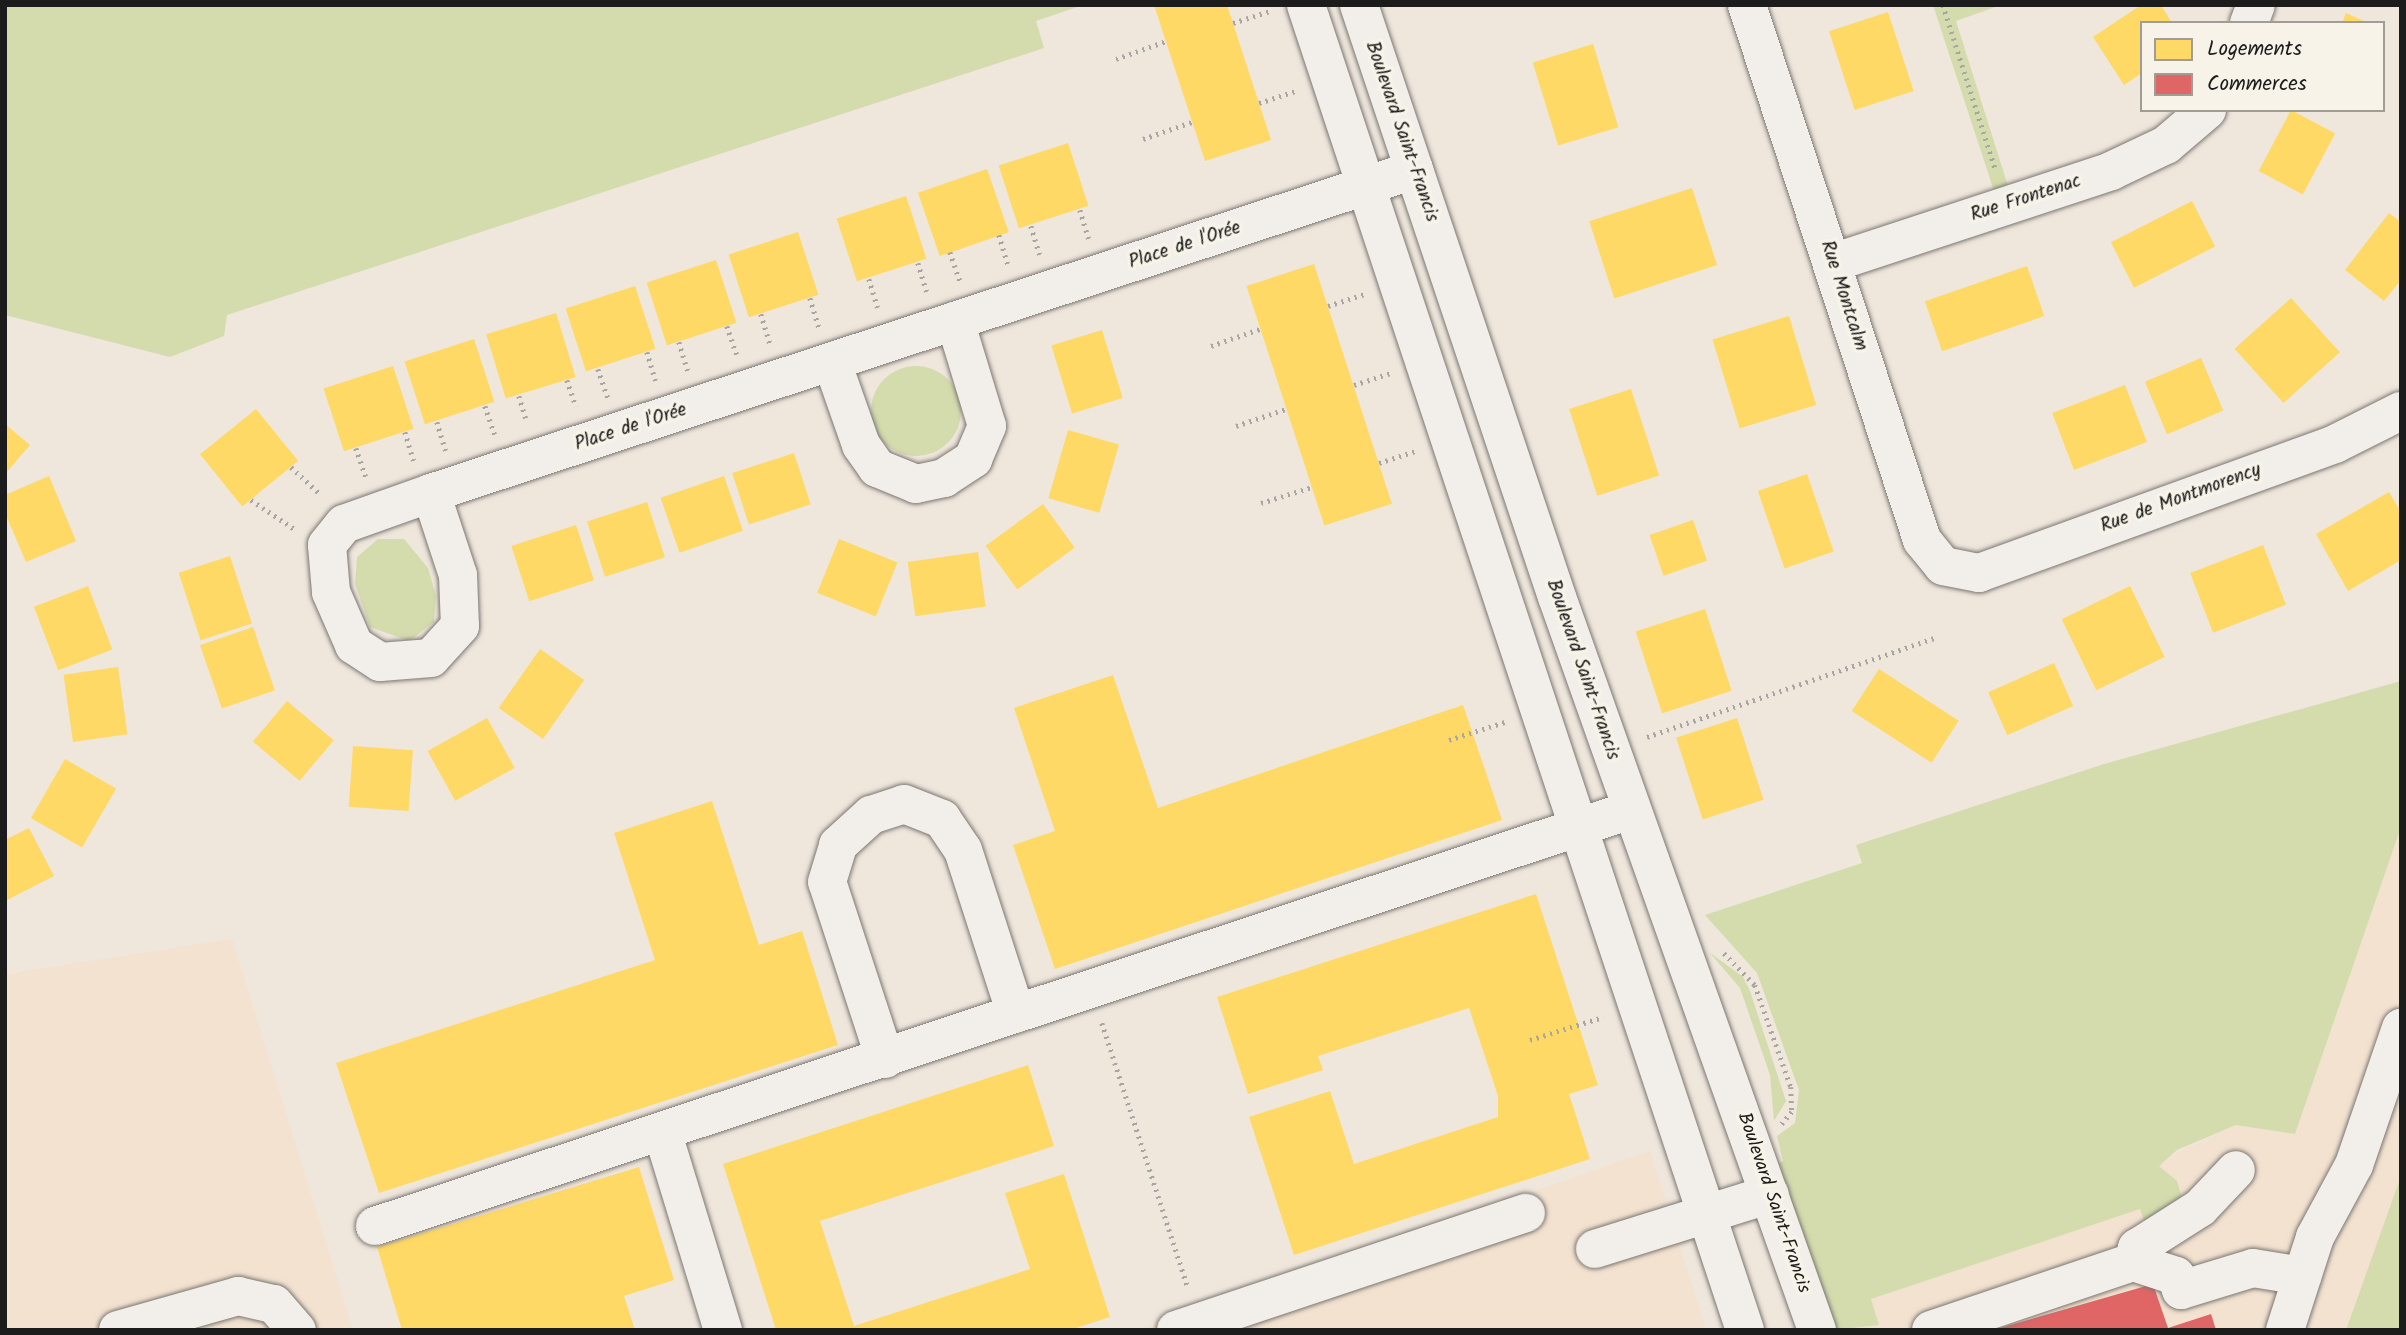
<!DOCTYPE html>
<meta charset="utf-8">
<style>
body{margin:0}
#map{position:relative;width:2406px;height:1335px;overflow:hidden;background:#efe6dc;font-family:Kalam,sans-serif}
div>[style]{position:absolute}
.built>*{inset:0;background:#f3e2d0}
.green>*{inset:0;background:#d4dcae}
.round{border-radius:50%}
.homes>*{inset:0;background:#ffd966;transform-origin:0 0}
.shops>*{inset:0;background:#e06666}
.path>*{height:4.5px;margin-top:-2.25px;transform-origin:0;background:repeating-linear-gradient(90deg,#a8a6a3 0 2px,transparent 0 7px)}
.roads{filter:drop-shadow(0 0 2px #7b7772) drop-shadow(0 0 2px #7b7772)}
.minor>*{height:38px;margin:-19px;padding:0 19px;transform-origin:19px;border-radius:19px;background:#f2efea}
span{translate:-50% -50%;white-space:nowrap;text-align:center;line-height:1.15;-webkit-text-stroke:7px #f7f3e8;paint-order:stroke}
.street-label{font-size:19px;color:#1c1c1c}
.frame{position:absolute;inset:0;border:7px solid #1c1c1c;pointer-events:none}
.legend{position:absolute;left:2140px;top:21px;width:245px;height:91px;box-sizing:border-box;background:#f7f3e8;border:2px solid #9f9d96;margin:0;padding:9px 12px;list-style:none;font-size:21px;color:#1c1c1c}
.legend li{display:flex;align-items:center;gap:14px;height:35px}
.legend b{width:35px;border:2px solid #9f9d96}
</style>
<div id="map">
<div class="built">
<i style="clip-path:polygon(2401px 827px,2401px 1176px,2346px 1330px,1834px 1330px,1870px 1299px,2236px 1125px,2295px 1134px)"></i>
<i style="clip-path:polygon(232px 939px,353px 1330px,5px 1330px,5px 974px)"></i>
<i style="clip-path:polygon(1650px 1151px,1706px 1330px,1137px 1330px)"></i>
</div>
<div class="green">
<i style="clip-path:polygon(5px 5px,1083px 5px,1036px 21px,1044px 48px,227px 315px,224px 336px,170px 357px,5px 315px)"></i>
<i style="clip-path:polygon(1933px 5px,2001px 5px,1956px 21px,2008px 186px,1994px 191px)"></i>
<i class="round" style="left:871px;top:366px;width:90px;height:90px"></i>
<i style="clip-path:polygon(378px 539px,404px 539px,428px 568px,436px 596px,434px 622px,409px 641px,370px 627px,355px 584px,357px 557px)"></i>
<i style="clip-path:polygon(2401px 681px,2401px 827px,2295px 1134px,2236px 1125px,2177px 1150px,2159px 1166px,2177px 1181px,2185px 1208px,2145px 1223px,2140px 1209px,1871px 1299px,1879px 1325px,1834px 1330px,1777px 1164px,1783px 1161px,1777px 1136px,1795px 1123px,1799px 1090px,1757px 973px,1705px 915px,1862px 863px,1856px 845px,2104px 764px)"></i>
<i style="clip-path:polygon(1709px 952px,1743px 977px,1750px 991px,1786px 1101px,1774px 1121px,1770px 1075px,1740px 988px)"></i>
<i style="clip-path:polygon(2401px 1176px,2401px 1330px,2346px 1330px)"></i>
</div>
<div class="homes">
<i style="clip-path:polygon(1154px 5px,1227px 5px,1271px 140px,1205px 161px)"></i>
<i style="clip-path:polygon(2141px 5px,2161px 5px,2172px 23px,2142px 23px,2142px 73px,2124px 85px,2093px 37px)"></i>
<i style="left:1888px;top:12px;width:83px;height:62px;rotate:72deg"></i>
<i style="clip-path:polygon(2346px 13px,2368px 23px,2342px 23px)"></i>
<i style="left:1593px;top:44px;width:87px;height:63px;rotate:73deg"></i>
<i style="left:2291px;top:110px;width:50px;height:69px;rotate:28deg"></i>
<i style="left:1068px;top:143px;width:66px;height:73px;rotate:72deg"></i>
<i style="left:987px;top:169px;width:67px;height:73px;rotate:71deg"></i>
<i style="left:1692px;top:188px;width:81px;height:108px;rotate:72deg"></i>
<i style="left:906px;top:196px;width:66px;height:73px;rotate:72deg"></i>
<i style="left:2192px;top:201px;width:51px;height:91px;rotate:63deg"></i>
<i style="clip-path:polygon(2389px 213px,2401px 222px,2401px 280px,2384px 301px,2345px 270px)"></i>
<i style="left:798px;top:232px;width:66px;height:73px;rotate:72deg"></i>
<i style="left:716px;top:260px;width:66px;height:73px;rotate:72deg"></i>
<i style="left:1314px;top:264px;width:252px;height:71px;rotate:72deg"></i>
<i style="left:2027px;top:266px;width:53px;height:108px;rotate:71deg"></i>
<i style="left:635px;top:286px;width:66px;height:73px;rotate:72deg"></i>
<i style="left:2291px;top:298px;width:73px;height:76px;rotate:48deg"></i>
<i style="left:556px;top:313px;width:67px;height:73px;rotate:73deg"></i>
<i style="left:1789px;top:316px;width:93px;height:80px;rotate:73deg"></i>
<i style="left:1102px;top:330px;width:71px;height:53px;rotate:73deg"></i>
<i style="left:474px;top:339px;width:66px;height:73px;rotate:72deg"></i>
<i style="left:2201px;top:358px;width:57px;height:61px;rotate:67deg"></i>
<i style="left:393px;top:366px;width:66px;height:73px;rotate:72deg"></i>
<i style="left:2125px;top:385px;width:61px;height:78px;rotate:69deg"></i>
<i style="left:1631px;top:389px;width:91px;height:65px;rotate:72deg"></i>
<i style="left:256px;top:409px;width:67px;height:72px;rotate:51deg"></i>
<i style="clip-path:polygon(5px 424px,30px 445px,5px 474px)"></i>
<i style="left:1068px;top:430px;width:53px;height:71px;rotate:16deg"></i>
<i style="left:794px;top:453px;width:54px;height:65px;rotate:72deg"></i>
<i style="left:1807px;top:474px;width:82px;height:52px;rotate:71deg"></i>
<i style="clip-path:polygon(49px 476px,76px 541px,26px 562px,5px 513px,5px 495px)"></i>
<i style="left:724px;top:476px;width:58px;height:67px;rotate:71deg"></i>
<i style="clip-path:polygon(2389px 492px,2401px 512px,2401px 560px,2348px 591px,2316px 534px)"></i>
<i style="left:647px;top:502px;width:58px;height:63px;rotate:72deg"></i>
<i style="left:1043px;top:504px;width:54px;height:71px;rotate:54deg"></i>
<i style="left:1693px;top:520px;width:43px;height:46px;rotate:71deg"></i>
<i style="left:576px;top:525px;width:58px;height:68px;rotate:72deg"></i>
<i style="left:839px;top:539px;width:63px;height:58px;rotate:22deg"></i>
<i style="left:2263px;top:545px;width:64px;height:78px;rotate:69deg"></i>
<i style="left:978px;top:552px;width:55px;height:71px;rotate:82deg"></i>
<i style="left:230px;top:556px;width:71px;height:54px;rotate:72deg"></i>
<i style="left:88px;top:586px;width:68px;height:58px;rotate:69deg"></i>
<i style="left:2130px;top:586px;width:79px;height:76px;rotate:64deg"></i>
<i style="left:1705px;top:609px;width:86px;height:73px;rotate:72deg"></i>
<i style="left:253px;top:627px;width:67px;height:56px;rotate:71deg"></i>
<i style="left:540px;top:649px;width:54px;height:72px;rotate:35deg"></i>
<i style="left:2054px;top:663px;width:47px;height:72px;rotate:66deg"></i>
<i style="left:118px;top:667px;width:68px;height:55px;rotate:82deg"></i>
<i style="left:1879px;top:669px;width:95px;height:50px;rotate:33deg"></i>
<i style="clip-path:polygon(1113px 675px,1158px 808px,1463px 705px,1502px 820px,1055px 969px,1013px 845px,1055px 831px,1014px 708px)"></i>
<i style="left:287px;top:701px;width:61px;height:53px;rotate:40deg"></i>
<i style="left:487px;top:718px;width:57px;height:68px;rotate:61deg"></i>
<i style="left:1737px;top:718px;width:86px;height:64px;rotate:72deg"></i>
<i style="left:353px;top:746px;width:60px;height:61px;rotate:4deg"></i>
<i style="left:65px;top:759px;width:59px;height:68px;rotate:30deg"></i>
<i style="clip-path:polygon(712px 801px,759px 945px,802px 931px,838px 1045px,379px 1193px,336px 1063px,655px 960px,614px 833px)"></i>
<i style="clip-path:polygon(29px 828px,54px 876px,5px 901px,5px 840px)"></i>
<i style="clip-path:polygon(1536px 894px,1598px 1085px,1569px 1094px,1590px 1159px,1294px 1255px,1249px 1117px,1330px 1091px,1354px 1164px,1498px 1117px,1498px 1096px,1469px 1008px,1318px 1056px,1323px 1070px,1248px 1094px,1217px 997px)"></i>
<i style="clip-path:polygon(1028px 1065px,1054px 1146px,820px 1221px,854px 1326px,1030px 1269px,1005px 1193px,1064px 1174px,1110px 1317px,1070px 1330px,776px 1330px,723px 1164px)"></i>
<i style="clip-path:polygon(639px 1167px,674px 1280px,624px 1296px,635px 1330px,402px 1330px,377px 1247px)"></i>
</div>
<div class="shops">
<i style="clip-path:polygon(2153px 1284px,2168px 1328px,2211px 1314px,2216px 1330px,1993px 1330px)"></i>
</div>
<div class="path">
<i style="left:1943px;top:5px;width:174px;rotate:72.3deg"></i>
<i style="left:1233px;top:23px;width:40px;rotate:-18deg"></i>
<i style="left:1116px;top:59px;width:53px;rotate:-19.8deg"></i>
<i style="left:1259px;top:103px;width:38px;rotate:-18deg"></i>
<i style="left:1143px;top:139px;width:52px;rotate:-19.1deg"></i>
<i style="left:1080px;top:210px;width:30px;rotate:73deg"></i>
<i style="left:1031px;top:226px;width:30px;rotate:73deg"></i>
<i style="left:999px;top:235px;width:31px;rotate:73deg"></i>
<i style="left:950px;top:252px;width:31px;rotate:71deg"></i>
<i style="left:918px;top:263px;width:30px;rotate:73deg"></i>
<i style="left:869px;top:279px;width:30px;rotate:73deg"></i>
<i style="left:810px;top:298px;width:31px;rotate:73deg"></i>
<i style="left:1328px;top:306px;width:38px;rotate:-18deg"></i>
<i style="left:761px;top:314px;width:31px;rotate:73deg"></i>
<i style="left:727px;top:326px;width:31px;rotate:71deg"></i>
<i style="left:679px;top:342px;width:30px;rotate:73deg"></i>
<i style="left:1211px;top:346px;width:52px;rotate:-19.1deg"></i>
<i style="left:647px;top:352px;width:30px;rotate:73deg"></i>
<i style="left:598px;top:369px;width:31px;rotate:71deg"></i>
<i style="left:567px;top:380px;width:28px;rotate:71deg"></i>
<i style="left:1354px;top:385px;width:38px;rotate:-18deg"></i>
<i style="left:519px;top:396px;width:27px;rotate:73deg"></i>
<i style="left:485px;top:406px;width:31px;rotate:71deg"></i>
<i style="left:437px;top:422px;width:30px;rotate:73deg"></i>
<i style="left:1236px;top:426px;width:53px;rotate:-18.8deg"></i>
<i style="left:405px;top:432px;width:30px;rotate:73deg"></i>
<i style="left:356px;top:448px;width:31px;rotate:71deg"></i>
<i style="left:1379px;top:463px;width:38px;rotate:-18deg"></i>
<i style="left:291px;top:467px;width:41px;rotate:43deg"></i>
<i style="left:251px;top:500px;width:54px;rotate:33.7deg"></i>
<i style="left:1261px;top:503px;width:53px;rotate:-17.4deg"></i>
<i style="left:1647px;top:737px;width:305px;rotate:-19deg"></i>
<i style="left:1449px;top:740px;width:59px;rotate:-17.8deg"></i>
<i style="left:1724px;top:953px;width:45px;rotate:45.9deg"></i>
<i style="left:1755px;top:985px;width:108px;rotate:70.6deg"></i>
<i style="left:1791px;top:1087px;width:25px;rotate:88deg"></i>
<i style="left:1792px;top:1112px;width:16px;rotate:130deg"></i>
<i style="left:1102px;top:1023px;width:279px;rotate:72deg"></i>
<i style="left:1530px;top:1040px;width:77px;rotate:-17.5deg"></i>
</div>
<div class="roads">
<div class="minor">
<i style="left:1306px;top:5px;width:1396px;rotate:71.67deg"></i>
<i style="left:1359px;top:5px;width:624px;rotate:71.51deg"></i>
<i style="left:1557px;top:597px;width:778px;rotate:70.47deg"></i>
<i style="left:1747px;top:5px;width:563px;rotate:71.89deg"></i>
<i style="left:1922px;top:540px;width:33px;rotate:51deg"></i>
<i style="left:1943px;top:566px;width:37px;rotate:11deg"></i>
<i style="left:1979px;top:573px;width:379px;rotate:-19.9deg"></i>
<i style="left:2335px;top:444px;width:74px;rotate:-26.6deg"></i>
<i style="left:2249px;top:23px;width:19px;rotate:-69deg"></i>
<i style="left:1832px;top:263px;width:294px;rotate:-18.2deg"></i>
<i style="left:2111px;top:171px;width:61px;rotate:-25.3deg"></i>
<i style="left:2166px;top:145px;width:54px;rotate:-40.5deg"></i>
<i style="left:832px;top:362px;width:88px;rotate:70.7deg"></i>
<i style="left:861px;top:445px;width:28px;rotate:55deg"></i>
<i style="left:877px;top:468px;width:42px;rotate:22.3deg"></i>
<i style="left:916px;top:484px;width:29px;rotate:-12deg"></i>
<i style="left:944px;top:478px;width:35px;rotate:-33deg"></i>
<i style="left:973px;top:459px;width:36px;rotate:-67deg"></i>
<i style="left:987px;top:426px;width:110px;rotate:-106.9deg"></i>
<i style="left:431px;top:493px;width:86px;rotate:71.8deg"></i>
<i style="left:458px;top:575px;width:51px;rotate:87.8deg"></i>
<i style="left:460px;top:626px;width:43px;rotate:132.2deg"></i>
<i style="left:431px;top:658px;width:51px;rotate:175.5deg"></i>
<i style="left:380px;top:662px;width:31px;rotate:-147deg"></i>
<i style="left:354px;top:645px;width:58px;rotate:-113.5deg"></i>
<i style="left:331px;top:592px;width:47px;rotate:-94.9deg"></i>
<i style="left:327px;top:545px;width:27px;rotate:-51deg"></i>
<i style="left:344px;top:524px;width:92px;rotate:-19.6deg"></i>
<i style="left:431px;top:493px;width:1035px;rotate:-18.19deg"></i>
<i style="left:885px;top:1059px;width:186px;rotate:-108.1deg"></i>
<i style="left:827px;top:882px;width:39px;rotate:-73deg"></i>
<i style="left:838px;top:845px;width:45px;rotate:-42.3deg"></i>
<i style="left:871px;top:815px;width:35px;rotate:-18deg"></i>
<i style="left:904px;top:804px;width:41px;rotate:21.5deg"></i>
<i style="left:942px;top:819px;width:37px;rotate:56deg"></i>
<i style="left:963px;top:850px;width:172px;rotate:72.1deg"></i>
<i style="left:663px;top:1134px;width:205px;rotate:73deg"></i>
<i style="left:375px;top:1226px;width:1323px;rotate:-18.33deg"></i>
<i style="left:1595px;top:1249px;width:183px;rotate:-17.4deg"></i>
<i style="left:2133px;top:1262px;width:15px;rotate:-74deg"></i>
<i style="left:2137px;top:1248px;width:75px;rotate:-32.4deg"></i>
<i style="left:2200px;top:1208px;width:52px;rotate:-46.5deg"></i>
<i style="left:118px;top:1330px;width:125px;rotate:-15.8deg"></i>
<i style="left:238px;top:1296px;width:37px;rotate:13deg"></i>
<i style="left:274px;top:1304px;width:35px;rotate:49deg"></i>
<i style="left:1176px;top:1330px;width:369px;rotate:-18.5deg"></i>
<i style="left:1931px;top:1330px;width:213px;rotate:-18.6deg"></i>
<i style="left:2133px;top:1262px;width:45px;rotate:18deg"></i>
<i style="left:2176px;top:1276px;width:15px;rotate:70deg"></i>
<i style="left:2181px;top:1290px;width:75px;rotate:-17deg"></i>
<i style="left:2253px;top:1268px;width:50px;rotate:9.3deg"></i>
<i style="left:2285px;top:1330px;width:98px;rotate:-72.1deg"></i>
<i style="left:2315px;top:1237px;width:82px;rotate:-61.6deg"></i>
<i style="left:2354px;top:1165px;width:145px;rotate:-71.1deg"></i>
</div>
</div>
<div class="street-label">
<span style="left:1401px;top:132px;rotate:71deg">Boulevard Saint-Francis</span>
<span style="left:2026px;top:199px;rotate:-18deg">Rue Frontenac</span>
<span style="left:1185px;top:246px;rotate:-18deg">Place de l'Orée</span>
<span style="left:1843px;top:296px;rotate:72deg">Rue Montcalm</span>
<span style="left:631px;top:428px;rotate:-18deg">Place de l'Orée</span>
<span style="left:2181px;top:499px;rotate:-20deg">Rue de Montmorency</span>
<span style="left:1582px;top:670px;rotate:71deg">Boulevard Saint-Francis</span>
<span style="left:1773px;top:1203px;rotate:71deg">Boulevard Saint-Francis</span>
</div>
<div class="frame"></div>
<ul class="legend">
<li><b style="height:19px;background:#ffd966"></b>Logements</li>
<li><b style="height:19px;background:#e06666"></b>Commerces</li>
</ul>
</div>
